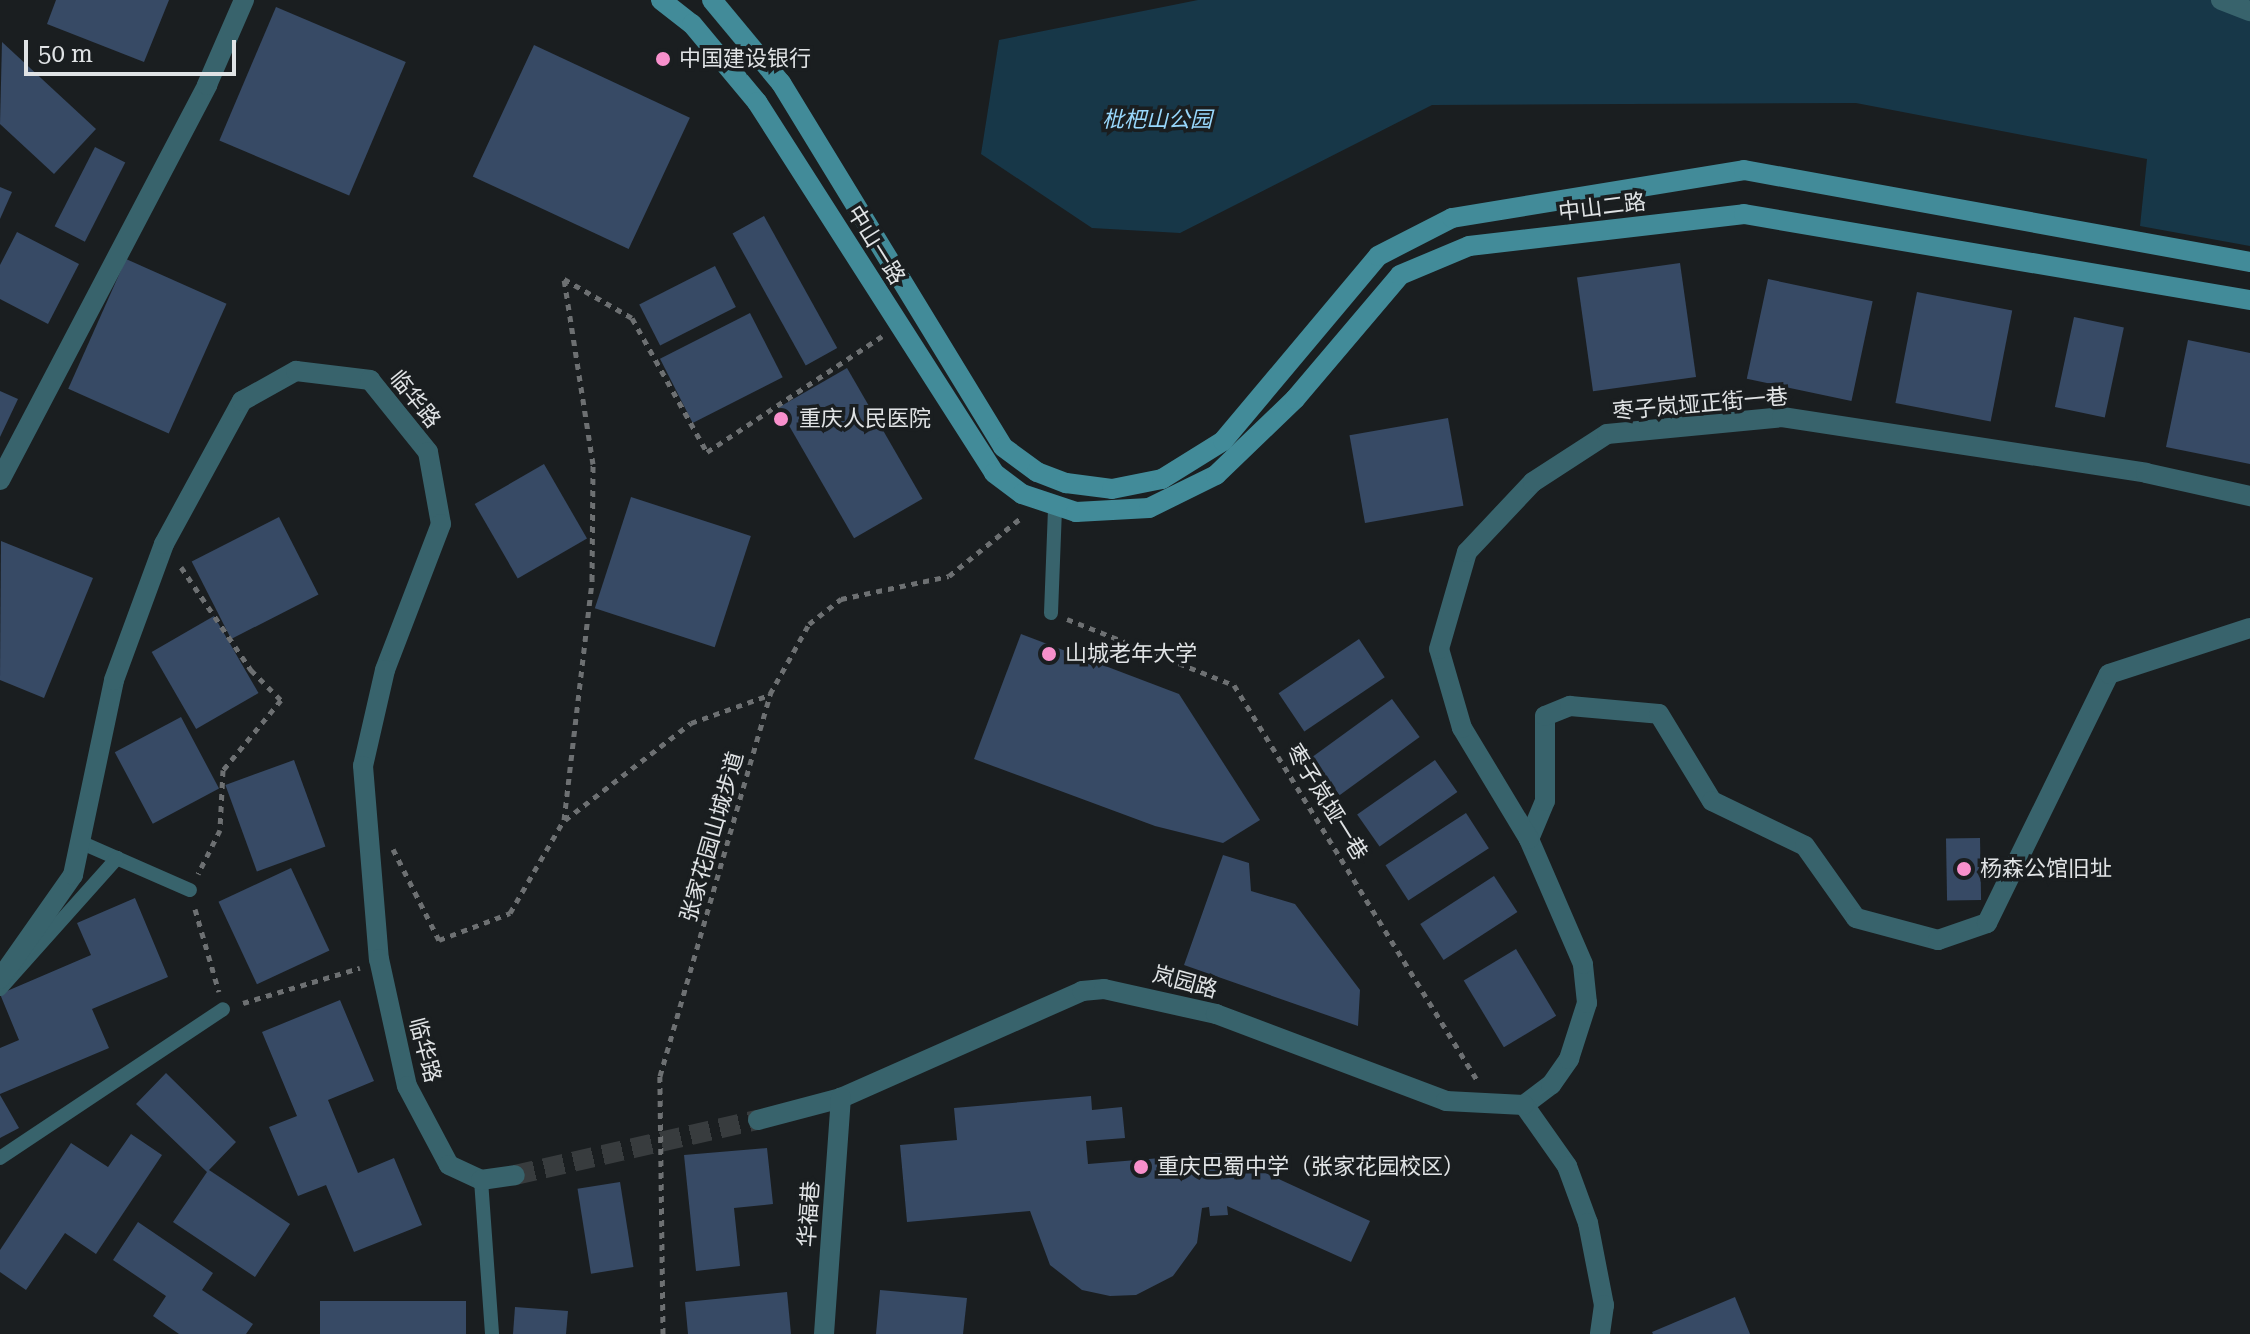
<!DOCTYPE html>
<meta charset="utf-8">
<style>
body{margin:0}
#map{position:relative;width:2250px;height:1334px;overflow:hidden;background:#1a1e20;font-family:"Roboto Serif","Noto Sans SC",serif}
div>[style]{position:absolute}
.green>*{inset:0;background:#173748}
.building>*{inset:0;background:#374a65;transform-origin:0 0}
.street-tunnel>*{height:20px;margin-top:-10px;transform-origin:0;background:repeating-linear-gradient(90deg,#383c3e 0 20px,transparent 0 30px)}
.path>*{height:5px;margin-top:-2.5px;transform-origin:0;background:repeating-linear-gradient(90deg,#6d7072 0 6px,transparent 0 12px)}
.lane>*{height:14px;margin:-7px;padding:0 7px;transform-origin:7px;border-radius:7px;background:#38636c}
.street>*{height:20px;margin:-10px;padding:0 10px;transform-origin:10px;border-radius:10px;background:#38636c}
.secondary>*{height:20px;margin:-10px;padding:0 10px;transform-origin:10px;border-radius:10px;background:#428b99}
.dots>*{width:22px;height:22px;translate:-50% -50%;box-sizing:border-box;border:4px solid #1a1e20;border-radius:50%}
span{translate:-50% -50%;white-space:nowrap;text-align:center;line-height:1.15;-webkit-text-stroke:7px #1a1e20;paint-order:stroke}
.poi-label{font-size:22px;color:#e0e3e5}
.left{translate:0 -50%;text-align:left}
.park-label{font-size:22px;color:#98d7fb;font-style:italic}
.street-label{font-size:22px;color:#e0e3e5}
.scale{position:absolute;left:24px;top:40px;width:212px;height:36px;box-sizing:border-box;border:4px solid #e0e3e5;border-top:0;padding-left:10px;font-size:24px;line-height:28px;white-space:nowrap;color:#e0e3e5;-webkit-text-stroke:6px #1a1e20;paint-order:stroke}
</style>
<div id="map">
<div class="green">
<i style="clip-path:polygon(1198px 0,2250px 0,2250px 246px,2140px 226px,2147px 159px,1856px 103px,1432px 105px,1180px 233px,1092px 228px,981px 154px,999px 40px)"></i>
</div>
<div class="building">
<i style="clip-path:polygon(56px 0,169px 0,144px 62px,47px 24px)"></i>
<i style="left:276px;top:7px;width:141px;height:145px;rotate:23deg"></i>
<i style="clip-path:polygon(2px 42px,96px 129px,54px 174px,0 124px)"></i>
<i style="left:534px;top:45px;width:172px;height:145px;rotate:25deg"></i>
<i style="left:95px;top:147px;width:34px;height:89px;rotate:27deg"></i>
<i style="clip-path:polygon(0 187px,12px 192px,0 219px)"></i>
<i style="left:764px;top:216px;width:151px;height:36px;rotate:61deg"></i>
<i style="clip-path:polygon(17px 232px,79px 264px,48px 324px,0 299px,0 265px)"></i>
<i style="left:126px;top:259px;width:110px;height:142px;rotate:24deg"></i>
<i style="left:1680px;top:263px;width:115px;height:104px;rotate:82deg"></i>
<i style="left:715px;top:266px;width:46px;height:85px;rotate:63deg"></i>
<i style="left:1768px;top:279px;width:107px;height:102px;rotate:12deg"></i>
<i style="left:1917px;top:292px;width:97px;height:113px;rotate:11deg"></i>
<i style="left:750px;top:313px;width:72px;height:101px;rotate:63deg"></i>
<i style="left:2074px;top:317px;width:51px;height:92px;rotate:12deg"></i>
<i style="clip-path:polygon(2188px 340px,2250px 353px,2250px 464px,2166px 447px)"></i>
<i style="left:847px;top:368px;width:151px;height:79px;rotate:60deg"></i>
<i style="clip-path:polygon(0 391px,18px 399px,0 437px)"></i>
<i style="left:1448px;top:418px;width:89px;height:100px;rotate:80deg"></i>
<i style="left:544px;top:464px;width:86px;height:80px;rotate:60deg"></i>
<i style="left:631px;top:497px;width:126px;height:117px;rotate:18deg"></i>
<i style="left:279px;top:517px;width:87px;height:98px;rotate:63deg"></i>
<i style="clip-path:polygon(1px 541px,93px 578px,44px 698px,0 680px)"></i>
<i style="left:214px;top:616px;width:89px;height:72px;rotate:60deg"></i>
<i style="clip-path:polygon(1021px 634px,1179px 694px,1260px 820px,1223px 843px,1155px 826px,974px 759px)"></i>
<i style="left:1359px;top:639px;width:46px;height:97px;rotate:56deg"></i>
<i style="left:1392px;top:699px;width:47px;height:99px;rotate:54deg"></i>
<i style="left:181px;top:717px;width:81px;height:75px;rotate:62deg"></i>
<i style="left:294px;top:760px;width:92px;height:73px;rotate:70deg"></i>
<i style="left:1435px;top:760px;width:39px;height:95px;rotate:55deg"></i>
<i style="left:1466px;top:813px;width:42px;height:96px;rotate:57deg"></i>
<i style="left:1980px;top:838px;width:62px;height:34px;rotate:89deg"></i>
<i style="clip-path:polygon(1223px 855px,1249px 863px,1251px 891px,1295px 904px,1360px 990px,1358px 1026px,1184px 965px)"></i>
<i style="left:291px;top:868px;width:91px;height:80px;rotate:65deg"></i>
<i style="left:1494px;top:876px;width:43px;height:88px;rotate:57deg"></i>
<i style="clip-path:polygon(135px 898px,168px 977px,92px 1009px,109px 1048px,0 1094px,0 1048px,19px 1040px,0 994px,91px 955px,77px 923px)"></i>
<i style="left:1516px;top:949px;width:78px;height:61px;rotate:59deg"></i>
<i style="clip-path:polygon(340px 1000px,374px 1081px,328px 1100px,358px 1173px,394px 1158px,422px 1225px,354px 1252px,326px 1185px,298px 1196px,269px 1127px,297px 1116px,262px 1032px)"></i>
<i style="clip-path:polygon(166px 1073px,236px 1142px,209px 1170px,290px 1224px,255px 1277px,173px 1222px,207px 1172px,136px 1104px)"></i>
<i style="clip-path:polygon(0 1095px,19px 1128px,0 1138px)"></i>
<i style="clip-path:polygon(1091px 1096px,1092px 1110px,1122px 1107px,1125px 1138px,1086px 1141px,1088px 1164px,1222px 1153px,1370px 1221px,1351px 1262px,1227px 1206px,1228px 1215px,1210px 1216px,1209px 1207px,1202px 1208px,1197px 1243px,1173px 1276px,1136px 1295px,1110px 1296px,1082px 1290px,1050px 1265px,1030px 1211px,907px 1222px,900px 1145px,957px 1140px,954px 1108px)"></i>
<i style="clip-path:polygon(131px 1134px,162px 1155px,96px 1254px,65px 1233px,26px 1290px,0 1272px,0 1250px,71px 1143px,108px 1167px)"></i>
<i style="clip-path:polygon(767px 1148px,773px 1204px,734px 1208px,740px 1266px,696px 1271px,684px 1155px)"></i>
<i style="left:620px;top:1182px;width:86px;height:43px;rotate:81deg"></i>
<i style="clip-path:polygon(138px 1222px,213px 1273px,202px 1290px,253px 1324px,246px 1334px,179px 1334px,153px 1316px,166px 1296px,113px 1260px)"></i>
<i style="clip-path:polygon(880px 1290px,967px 1298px,963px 1334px,876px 1334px)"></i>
<i style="clip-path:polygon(787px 1292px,791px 1334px,688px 1334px,685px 1302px)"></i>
<i style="clip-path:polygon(1735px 1297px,1750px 1334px,1653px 1334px,1652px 1332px)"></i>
<i style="left:466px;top:1301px;width:33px;height:146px;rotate:90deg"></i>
<i style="clip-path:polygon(515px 1307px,568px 1311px,566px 1334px,513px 1334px)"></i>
</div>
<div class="street-tunnel">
<i style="left:515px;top:1175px;width:249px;rotate:-12.8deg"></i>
</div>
<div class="path">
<i style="left:181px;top:567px;width:125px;rotate:55.8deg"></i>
<i style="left:251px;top:670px;width:42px;rotate:45deg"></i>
<i style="left:281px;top:700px;width:91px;rotate:129.6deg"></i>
<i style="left:223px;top:770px;width:60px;rotate:92.9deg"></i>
<i style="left:220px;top:830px;width:49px;rotate:116.6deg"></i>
<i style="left:1067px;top:619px;width:180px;rotate:21.6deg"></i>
<i style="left:1234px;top:685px;width:466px;rotate:58.4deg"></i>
<i style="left:565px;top:820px;width:159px;rotate:-37.6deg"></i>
<i style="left:691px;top:723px;width:83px;rotate:-19.7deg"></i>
<i style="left:393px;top:849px;width:102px;rotate:63.2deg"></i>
<i style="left:439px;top:940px;width:76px;rotate:-20.8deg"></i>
<i style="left:510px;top:913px;width:108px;rotate:-59.9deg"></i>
<i style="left:564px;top:820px;width:242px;rotate:-83.3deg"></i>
<i style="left:592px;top:580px;width:116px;rotate:-89.5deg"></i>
<i style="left:593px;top:464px;width:187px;rotate:-98.9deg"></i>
<i style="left:564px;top:279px;width:78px;rotate:29.8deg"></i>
<i style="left:632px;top:318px;width:154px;rotate:60.8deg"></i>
<i style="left:707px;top:452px;width:210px;rotate:-33.5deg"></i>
<i style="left:195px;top:909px;width:86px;rotate:73.9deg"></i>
<i style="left:243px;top:1003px;width:122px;rotate:-16.7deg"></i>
<i style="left:663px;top:1334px;width:258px;rotate:-90.7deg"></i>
<i style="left:660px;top:1076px;width:398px;rotate:-73.9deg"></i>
<i style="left:770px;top:694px;width:80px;rotate:-60.9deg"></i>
<i style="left:809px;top:624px;width:41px;rotate:-38deg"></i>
<i style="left:841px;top:599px;width:110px;rotate:-12deg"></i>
<i style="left:949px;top:576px;width:92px;rotate:-38.9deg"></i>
</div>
<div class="lane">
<i style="left:1051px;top:613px;width:106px;rotate:-87.8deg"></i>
<i style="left:80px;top:842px;width:120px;rotate:23.6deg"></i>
<i style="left:0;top:989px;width:176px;rotate:-48.2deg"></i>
<i style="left:0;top:1158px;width:268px;rotate:-33.7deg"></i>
<i style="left:481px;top:1180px;width:154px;rotate:85.9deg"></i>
</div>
<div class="street">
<i style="left:2221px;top:0;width:31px;rotate:21deg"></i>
<i style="left:0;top:480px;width:446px;rotate:-62.3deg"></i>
<i style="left:207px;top:85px;width:93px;rotate:-66.5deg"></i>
<i style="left:1529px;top:839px;width:41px;rotate:-67.2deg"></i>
<i style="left:1545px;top:801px;width:85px;rotate:-90deg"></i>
<i style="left:1545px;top:716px;width:27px;rotate:-22deg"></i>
<i style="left:1570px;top:706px;width:89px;rotate:5.1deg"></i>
<i style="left:1659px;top:714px;width:102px;rotate:58.7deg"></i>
<i style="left:1712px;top:801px;width:103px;rotate:25.8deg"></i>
<i style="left:1805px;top:846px;width:88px;rotate:54.7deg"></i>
<i style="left:1856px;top:918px;width:85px;rotate:15deg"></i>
<i style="left:1938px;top:940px;width:52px;rotate:-19.1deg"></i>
<i style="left:1987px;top:923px;width:277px;rotate:-63.9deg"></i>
<i style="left:2109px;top:674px;width:148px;rotate:-18.1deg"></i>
<i style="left:0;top:979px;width:127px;rotate:-54.9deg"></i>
<i style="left:73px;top:875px;width:199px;rotate:-78.1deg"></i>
<i style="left:114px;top:680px;width:145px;rotate:-69.8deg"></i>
<i style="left:164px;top:544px;width:163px;rotate:-61.4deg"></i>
<i style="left:242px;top:401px;width:62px;rotate:-29.1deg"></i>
<i style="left:296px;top:371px;width:75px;rotate:6.9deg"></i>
<i style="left:370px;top:380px;width:92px;rotate:51.1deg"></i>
<i style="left:428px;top:452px;width:73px;rotate:79.8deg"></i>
<i style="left:441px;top:524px;width:156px;rotate:111deg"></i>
<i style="left:385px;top:670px;width:98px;rotate:102.9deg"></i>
<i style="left:363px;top:766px;width:194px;rotate:85.3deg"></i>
<i style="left:379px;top:959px;width:130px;rotate:77.6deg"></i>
<i style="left:407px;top:1086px;width:89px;rotate:62deg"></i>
<i style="left:449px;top:1165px;width:35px;rotate:25deg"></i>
<i style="left:481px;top:1180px;width:34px;rotate:-8deg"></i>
<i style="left:1524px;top:1105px;width:34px;rotate:-37deg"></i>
<i style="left:1551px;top:1085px;width:32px;rotate:-55deg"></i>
<i style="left:1569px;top:1059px;width:59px;rotate:-72.2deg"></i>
<i style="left:1587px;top:1003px;width:39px;rotate:-96deg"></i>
<i style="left:1583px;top:964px;width:136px;rotate:-113.4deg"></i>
<i style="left:1529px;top:839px;width:130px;rotate:-121.1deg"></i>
<i style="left:1462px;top:728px;width:82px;rotate:-106.2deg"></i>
<i style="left:1439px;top:649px;width:101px;rotate:-73.9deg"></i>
<i style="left:1467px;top:552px;width:96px;rotate:-46.7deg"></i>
<i style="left:1533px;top:482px;width:88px;rotate:-33deg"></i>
<i style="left:1607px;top:434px;width:176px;rotate:-5.5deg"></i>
<i style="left:1782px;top:417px;width:368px;rotate:8.7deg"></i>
<i style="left:2146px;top:473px;width:107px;rotate:12.5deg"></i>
<i style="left:1524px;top:1105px;width:75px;rotate:54.8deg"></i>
<i style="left:1567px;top:1166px;width:61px;rotate:69.8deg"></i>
<i style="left:1588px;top:1223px;width:84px;rotate:79deg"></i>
<i style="left:1604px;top:1305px;width:29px;rotate:98deg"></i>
<i style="left:758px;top:1120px;width:86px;rotate:-14.8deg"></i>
<i style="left:841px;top:1098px;width:264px;rotate:-23.9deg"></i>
<i style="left:1082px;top:991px;width:22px;rotate:-5deg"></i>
<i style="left:1104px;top:989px;width:115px;rotate:12.6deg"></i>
<i style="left:1216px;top:1014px;width:246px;rotate:20.7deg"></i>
<i style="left:1446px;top:1101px;width:78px;rotate:2.9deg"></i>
<i style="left:824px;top:1334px;width:237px;rotate:-85.9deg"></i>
</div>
<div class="secondary">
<i style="left:661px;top:0;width:39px;rotate:38deg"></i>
<i style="left:692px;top:24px;width:102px;rotate:50.2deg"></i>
<i style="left:757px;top:102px;width:440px;rotate:57.4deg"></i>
<i style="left:994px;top:473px;width:35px;rotate:37deg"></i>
<i style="left:1022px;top:494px;width:57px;rotate:18.4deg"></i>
<i style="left:1076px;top:512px;width:73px;rotate:-3.1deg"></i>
<i style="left:1149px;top:508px;width:75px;rotate:-26.2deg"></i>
<i style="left:1216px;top:475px;width:110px;rotate:-43.9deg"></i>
<i style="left:1295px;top:399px;width:162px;rotate:-49.7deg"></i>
<i style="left:1400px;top:275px;width:75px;rotate:-22.8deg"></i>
<i style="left:1469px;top:246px;width:277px;rotate:-6.6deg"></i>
<i style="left:1744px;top:214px;width:513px;rotate:9.65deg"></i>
<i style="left:712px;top:0;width:108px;rotate:50.3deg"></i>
<i style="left:781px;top:83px;width:426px;rotate:58.6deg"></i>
<i style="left:1003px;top:447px;width:42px;rotate:36.3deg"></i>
<i style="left:1037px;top:472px;width:31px;rotate:21deg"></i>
<i style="left:1066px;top:483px;width:46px;rotate:7.4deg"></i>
<i style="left:1112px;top:489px;width:51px;rotate:-11.3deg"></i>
<i style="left:1162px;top:479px;width:72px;rotate:-31.9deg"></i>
<i style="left:1223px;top:441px;width:241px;rotate:-50deg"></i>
<i style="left:1378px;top:256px;width:83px;rotate:-27.2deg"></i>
<i style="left:1452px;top:218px;width:296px;rotate:-9.3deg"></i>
<i style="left:1744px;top:170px;width:514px;rotate:10.3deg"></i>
</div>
<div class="dots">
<i style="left:663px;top:59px;background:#f890cc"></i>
<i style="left:781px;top:419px;background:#f890cc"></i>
<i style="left:1049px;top:654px;background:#f890cc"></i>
<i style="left:1964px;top:869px;background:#f890cc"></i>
<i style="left:1141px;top:1167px;background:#f890cc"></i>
</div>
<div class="poi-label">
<span class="left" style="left:679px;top:59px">中国建设银行</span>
<span class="left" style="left:799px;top:419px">重庆人民医院</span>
<span class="left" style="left:1065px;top:654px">山城老年大学</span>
<span class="left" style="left:1980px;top:869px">杨森公馆旧址</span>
<span class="left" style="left:1157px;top:1167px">重庆巴蜀中学（张家花园校区）</span>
</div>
<div class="park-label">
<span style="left:1157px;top:120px">枇杷山公园</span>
</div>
<div class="street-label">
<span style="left:1602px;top:207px;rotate:-7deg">中山二路</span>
<span style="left:876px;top:245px;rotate:58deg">中山一路</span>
<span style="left:415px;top:399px;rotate:51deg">临华路</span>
<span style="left:1700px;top:404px;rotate:-5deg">枣子岚垭正街一巷</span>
<span style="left:1327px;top:802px;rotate:58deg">枣子岚垭一巷</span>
<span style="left:712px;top:837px;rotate:-74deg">张家花园山城步道</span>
<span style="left:1185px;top:982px;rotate:15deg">岚园路</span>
<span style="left:425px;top:1050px;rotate:75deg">临华路</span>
<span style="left:809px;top:1214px;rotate:-86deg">华福巷</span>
</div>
<div class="scale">50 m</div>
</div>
